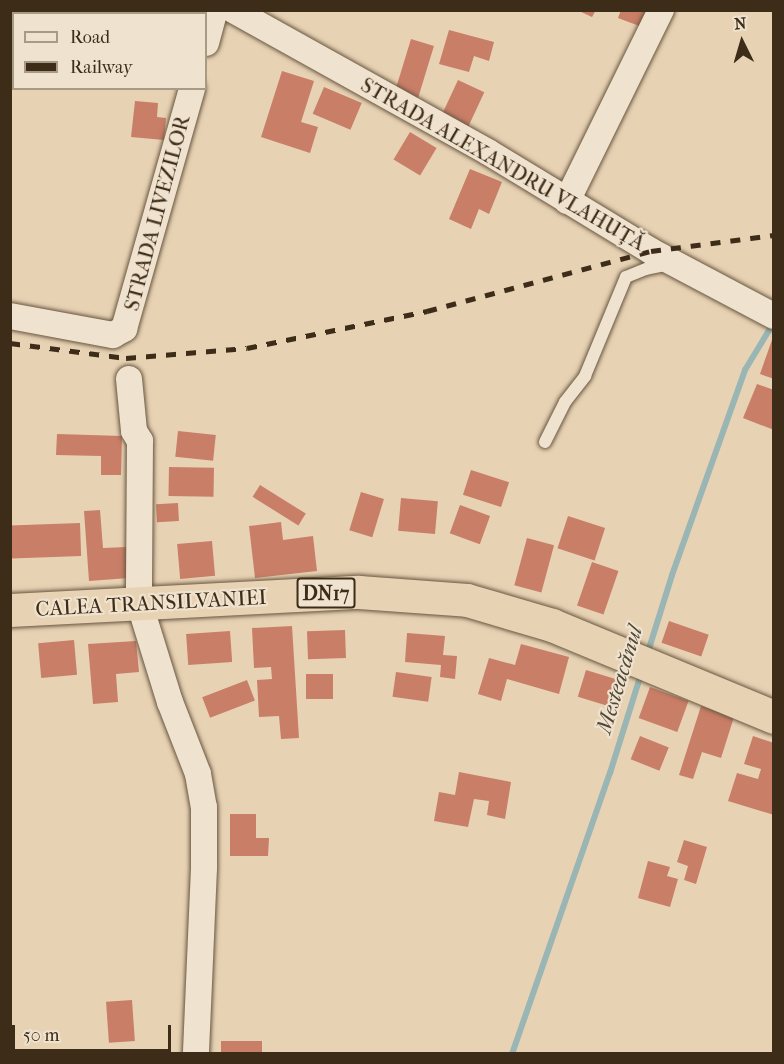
<!DOCTYPE html>
<meta charset="utf-8">
<style>
body{margin:0}
#map{position:relative;width:784px;height:1064px;overflow:hidden;background:#e7d2b4;font-family:"IM FELL French Canon",serif}
div>[style]{position:absolute}
.stream>*{height:6px;margin:-3px;padding:0 3px;transform-origin:3px;border-radius:3px;background:#99b6b5}
.building>*{inset:0;background:#c97e67;transform-origin:0 0}
.roads{filter:drop-shadow(0 0 2px #68563f) drop-shadow(0 0 2px #68563f)}
.service>*{height:12px;margin:-6px;padding:0 6px;transform-origin:6px;border-radius:6px;background:#efe2ce}
.minor>*{height:26px;margin:-13px;padding:0 13px;transform-origin:13px;border-radius:13px;background:#efe2ce}
.trunk>*{height:33px;margin:-16.5px;padding:0 16.5px;transform-origin:16.5px;border-radius:16.5px;background:#e7d2b4}
.rail>*{height:4.5px;margin-top:-2.25px;transform-origin:0;background:repeating-linear-gradient(90deg,#3d2d18 0 10px,transparent 0 20px)}
span{translate:-50% -50%;white-space:nowrap;text-align:center;line-height:1.15;-webkit-text-stroke:4.5px #efe2ce;paint-order:stroke}
.shield-label span{padding:2px 4px;background:#efe2ce;border:2px solid;border-radius:4px;-webkit-text-stroke-width:0}
.shield-label{font-size:20px;color:#3d2d18;font-weight:700}
.street-label{font-size:21px;color:#3d2d18}
.water-label{font-size:22px;color:#4f4837;font-style:italic}
.frame{position:absolute;inset:0;border:12px solid #3d2d18;pointer-events:none}
.legend{position:absolute;left:12px;top:12px;width:195px;height:78px;box-sizing:border-box;background:#efe2ce;border:2px solid #a89a85;margin:0;padding:8px 10px;list-style:none;font-size:18px;color:#3d2d18}
.legend li{display:flex;align-items:center;gap:12px;height:30px}
.legend b{width:30px;border:2px solid #a89a85}
.north{position:absolute;left:712px;top:12px;width:60px;height:60px;-webkit-text-stroke:4px #efe2ce;paint-order:stroke;rotate:355deg;font-size:16px;font-weight:700;line-height:24px;text-align:center;color:#3d2d18}
.north::after{content:'';display:block;margin:auto;width:21px;height:27px;background:#3d2d18;clip-path:polygon(50% 0,100% 100%,50% 72%,0 100%)}
.scale{position:absolute;left:12px;top:1025px;width:159px;height:27px;box-sizing:border-box;border:3px solid #3d2d18;border-top:0;padding-left:8px;font-size:18px;line-height:21px;white-space:nowrap;color:#3d2d18;-webkit-text-stroke:4px #efe2ce;paint-order:stroke}
</style>
<div id="map">
<div class="stream">
<i style="left:647px;top:655px;width:84px;rotate:-72.6deg"></i>
<i style="left:672px;top:575px;width:218px;rotate:-70.4deg"></i>
<i style="left:745px;top:370px;width:56px;rotate:-58.9deg"></i>
<i style="left:512px;top:1054px;width:298px;rotate:-70.8deg"></i>
<i style="left:610px;top:773px;width:104px;rotate:-72.6deg"></i>
</div>
<div class="building">
<i style="left:35px;top:10px;width:73px;height:4px"></i>
<i style="clip-path:polygon(577px 10px,596px 10px,592px 17px)"></i>
<i style="clip-path:polygon(621px 10px,649px 10px,642px 27px,618px 18px)"></i>
<i style="clip-path:polygon(449px 30px,494px 42px,489px 61px,474px 56px,469px 72px,439px 64px)"></i>
<i style="left:411px;top:39px;width:24px;height:56px;rotate:17deg"></i>
<i style="clip-path:polygon(282px 71px,314px 81px,301px 122px,318px 127px,310px 153px,261px 137px)"></i>
<i style="left:458px;top:80px;width:29px;height:41px;rotate:25deg"></i>
<i style="left:324px;top:87px;width:41px;height:29px;rotate:23deg"></i>
<i style="clip-path:polygon(135px 101px,158px 103px,157px 117px,166px 118px,164px 140px,131px 137px)"></i>
<i style="left:410px;top:132px;width:31px;height:32px;rotate:31deg"></i>
<i style="clip-path:polygon(470px 169px,502px 182px,489px 214px,479px 209px,471px 229px,449px 219px)"></i>
<i style="clip-path:polygon(773px 337px,774px 337px,774px 379px,760px 374px)"></i>
<i style="clip-path:polygon(757px 384px,774px 390px,774px 430px,743px 418px)"></i>
<i style="left:178px;top:431px;width:38px;height:26px;rotate:6deg"></i>
<i style="clip-path:polygon(57px 434px,122px 436px,121px 475px,101px 475px,101px 456px,56px 455px)"></i>
<i style="left:169px;top:467px;width:45px;height:29px;rotate:1deg"></i>
<i style="left:471px;top:470px;width:40px;height:26px;rotate:18deg"></i>
<i style="left:260px;top:485px;width:54px;height:14px;rotate:32deg"></i>
<i style="left:361px;top:492px;width:24px;height:40px;rotate:17deg"></i>
<i style="left:401px;top:498px;width:37px;height:33px;rotate:5deg"></i>
<i style="left:178px;top:503px;width:18px;height:22px;rotate:87deg"></i>
<i style="left:460px;top:505px;width:32px;height:30px;rotate:20deg"></i>
<i style="clip-path:polygon(100px 510px,103px 548px,127px 547px,129px 578px,89px 581px,84px 511px)"></i>
<i style="left:568px;top:516px;width:39px;height:34px;rotate:18deg"></i>
<i style="clip-path:polygon(281px 522px,283px 540px,313px 536px,317px 571px,255px 578px,249px 526px)"></i>
<i style="left:80px;top:523px;width:33px;height:70px;rotate:88deg"></i>
<i style="left:527px;top:538px;width:28px;height:49px;rotate:15deg"></i>
<i style="left:212px;top:541px;width:35px;height:35px;rotate:85deg"></i>
<i style="left:592px;top:562px;width:28px;height:46px;rotate:19deg"></i>
<i style="left:669px;top:621px;width:42px;height:23px;rotate:19deg"></i>
<i style="clip-path:polygon(292px 626px,299px 738px,281px 739px,279px 716px,259px 717px,257px 680px,272px 679px,271px 667px,254px 668px,252px 628px)"></i>
<i style="left:345px;top:630px;width:28px;height:38px;rotate:88deg"></i>
<i style="left:230px;top:631px;width:31px;height:44px;rotate:86deg"></i>
<i style="clip-path:polygon(407px 633px,445px 636px,443px 655px,457px 656px,455px 679px,440px 677px,441px 665px,405px 662px)"></i>
<i style="left:74px;top:640px;width:35px;height:36px;rotate:85deg"></i>
<i style="clip-path:polygon(136px 641px,139px 672px,116px 674px,118px 702px,93px 704px,88px 644px)"></i>
<i style="clip-path:polygon(521px 644px,569px 657px,559px 694px,507px 679px,501px 701px,478px 694px,489px 658px,515px 665px)"></i>
<i style="left:586px;top:670px;width:42px;height:28px;rotate:17deg"></i>
<i style="left:396px;top:672px;width:36px;height:25px;rotate:8deg"></i>
<i style="left:306px;top:674px;width:27px;height:25px"></i>
<i style="left:247px;top:680px;width:22px;height:48px;rotate:69deg"></i>
<i style="left:650px;top:687px;width:41px;height:33px;rotate:20deg"></i>
<i style="clip-path:polygon(701px 706px,734px 717px,721px 758px,702px 752px,693px 779px,679px 775px)"></i>
<i style="left:640px;top:736px;width:31px;height:25px;rotate:22deg"></i>
<i style="clip-path:polygon(753px 736px,774px 743px,774px 815px,728px 801px,737px 773px,758px 779px,761px 769px,744px 764px)"></i>
<i style="clip-path:polygon(459px 772px,511px 782px,505px 819px,487px 815px,489px 801px,474px 799px,468px 827px,434px 821px,439px 792px,455px 795px)"></i>
<i style="clip-path:polygon(230px 814px,256px 814px,256px 838px,269px 838px,268px 856px,230px 856px)"></i>
<i style="clip-path:polygon(684px 840px,707px 847px,696px 884px,684px 880px,688px 866px,677px 862px)"></i>
<i style="clip-path:polygon(648px 861px,670px 867px,667px 876px,678px 879px,670px 907px,638px 898px)"></i>
<i style="left:132px;top:1000px;width:41px;height:26px;rotate:86deg"></i>
<i style="left:221px;top:1041px;width:41px;height:13px"></i>
</div>
<div class="roads">
<div class="service">
<i style="left:545px;top:442px;width:45px;rotate:-63.4deg"></i>
<i style="left:565px;top:402px;width:33px;rotate:-52deg"></i>
<i style="left:585px;top:376px;width:107px;rotate:-67.5deg"></i>
<i style="left:626px;top:277px;width:22px;rotate:-22deg"></i>
<i style="left:646px;top:269px;width:24px;rotate:-12deg"></i>
</div>
<div class="minor">
<i style="left:233px;top:10px;width:292px;rotate:29.1deg"></i>
<i style="left:488px;top:152px;width:191px;rotate:31.3deg"></i>
<i style="left:651px;top:251px;width:139px;rotate:27.9deg"></i>
<i style="left:206px;top:43px;width:34px;rotate:-75deg"></i>
<i style="left:567px;top:201px;width:213px;rotate:-63.8deg"></i>
<i style="left:10px;top:316px;width:105px;rotate:10.5deg"></i>
<i style="left:113px;top:335px;width:13px;rotate:-29deg"></i>
<i style="left:124px;top:329px;width:250px;rotate:-74.2deg"></i>
<i style="left:129px;top:379px;width:52px;rotate:84.5deg"></i>
<i style="left:134px;top:431px;width:12px;rotate:59deg"></i>
<i style="left:140px;top:441px;width:161px;rotate:90.4deg"></i>
<i style="left:139px;top:602px;width:105px;rotate:72.8deg"></i>
<i style="left:170px;top:702px;width:77px;rotate:68.7deg"></i>
<i style="left:198px;top:774px;width:34px;rotate:80deg"></i>
<i style="left:204px;top:807px;width:61px;rotate:90deg"></i>
<i style="left:204px;top:868px;width:186px;rotate:92.5deg"></i>
</div>
<div class="trunk">
<i style="left:10px;top:610px;width:349px;rotate:-3deg"></i>
<i style="left:359px;top:592px;width:108px;rotate:4.2deg"></i>
<i style="left:467px;top:600px;width:89px;rotate:16.4deg"></i>
<i style="left:552px;top:625px;width:240px;rotate:22.5deg"></i>
</div>
</div>
<div class="rail">
<i style="left:10px;top:343px;width:117px;rotate:7.4deg"></i>
<i style="left:126px;top:358px;width:121px;rotate:-4.7deg"></i>
<i style="left:247px;top:348px;width:184px;rotate:-11.6deg"></i>
<i style="left:427px;top:311px;width:232px;rotate:-15deg"></i>
<i style="left:651px;top:251px;width:124px;rotate:-7.4deg"></i>
</div>
<div class="shield-label">
<span style="left:326px;top:593px">DN17</span>
</div>
<div class="street-label">
<span style="left:503px;top:164px;rotate:30deg">STRADA ALEXANDRU VLAHUȚĂ</span>
<span style="left:157px;top:213px;rotate:-75deg">STRADA LIVEZILOR</span>
<span style="left:151px;top:603px;rotate:-3deg">CALEA TRANSILVANIEI</span>
</div>
<div class="water-label">
<span style="left:620px;top:680px;rotate:-73deg">Mesteacănul</span>
</div>
<div class="frame"></div>
<ul class="legend">
<li><b style="height:8px;background:#efe2ce"></b>Road</li>
<li><b style="height:8px;background:#3d2d18"></b>Railway</li>
</ul>
<div class="north">N</div>
<div class="scale">50 m</div>
</div>
